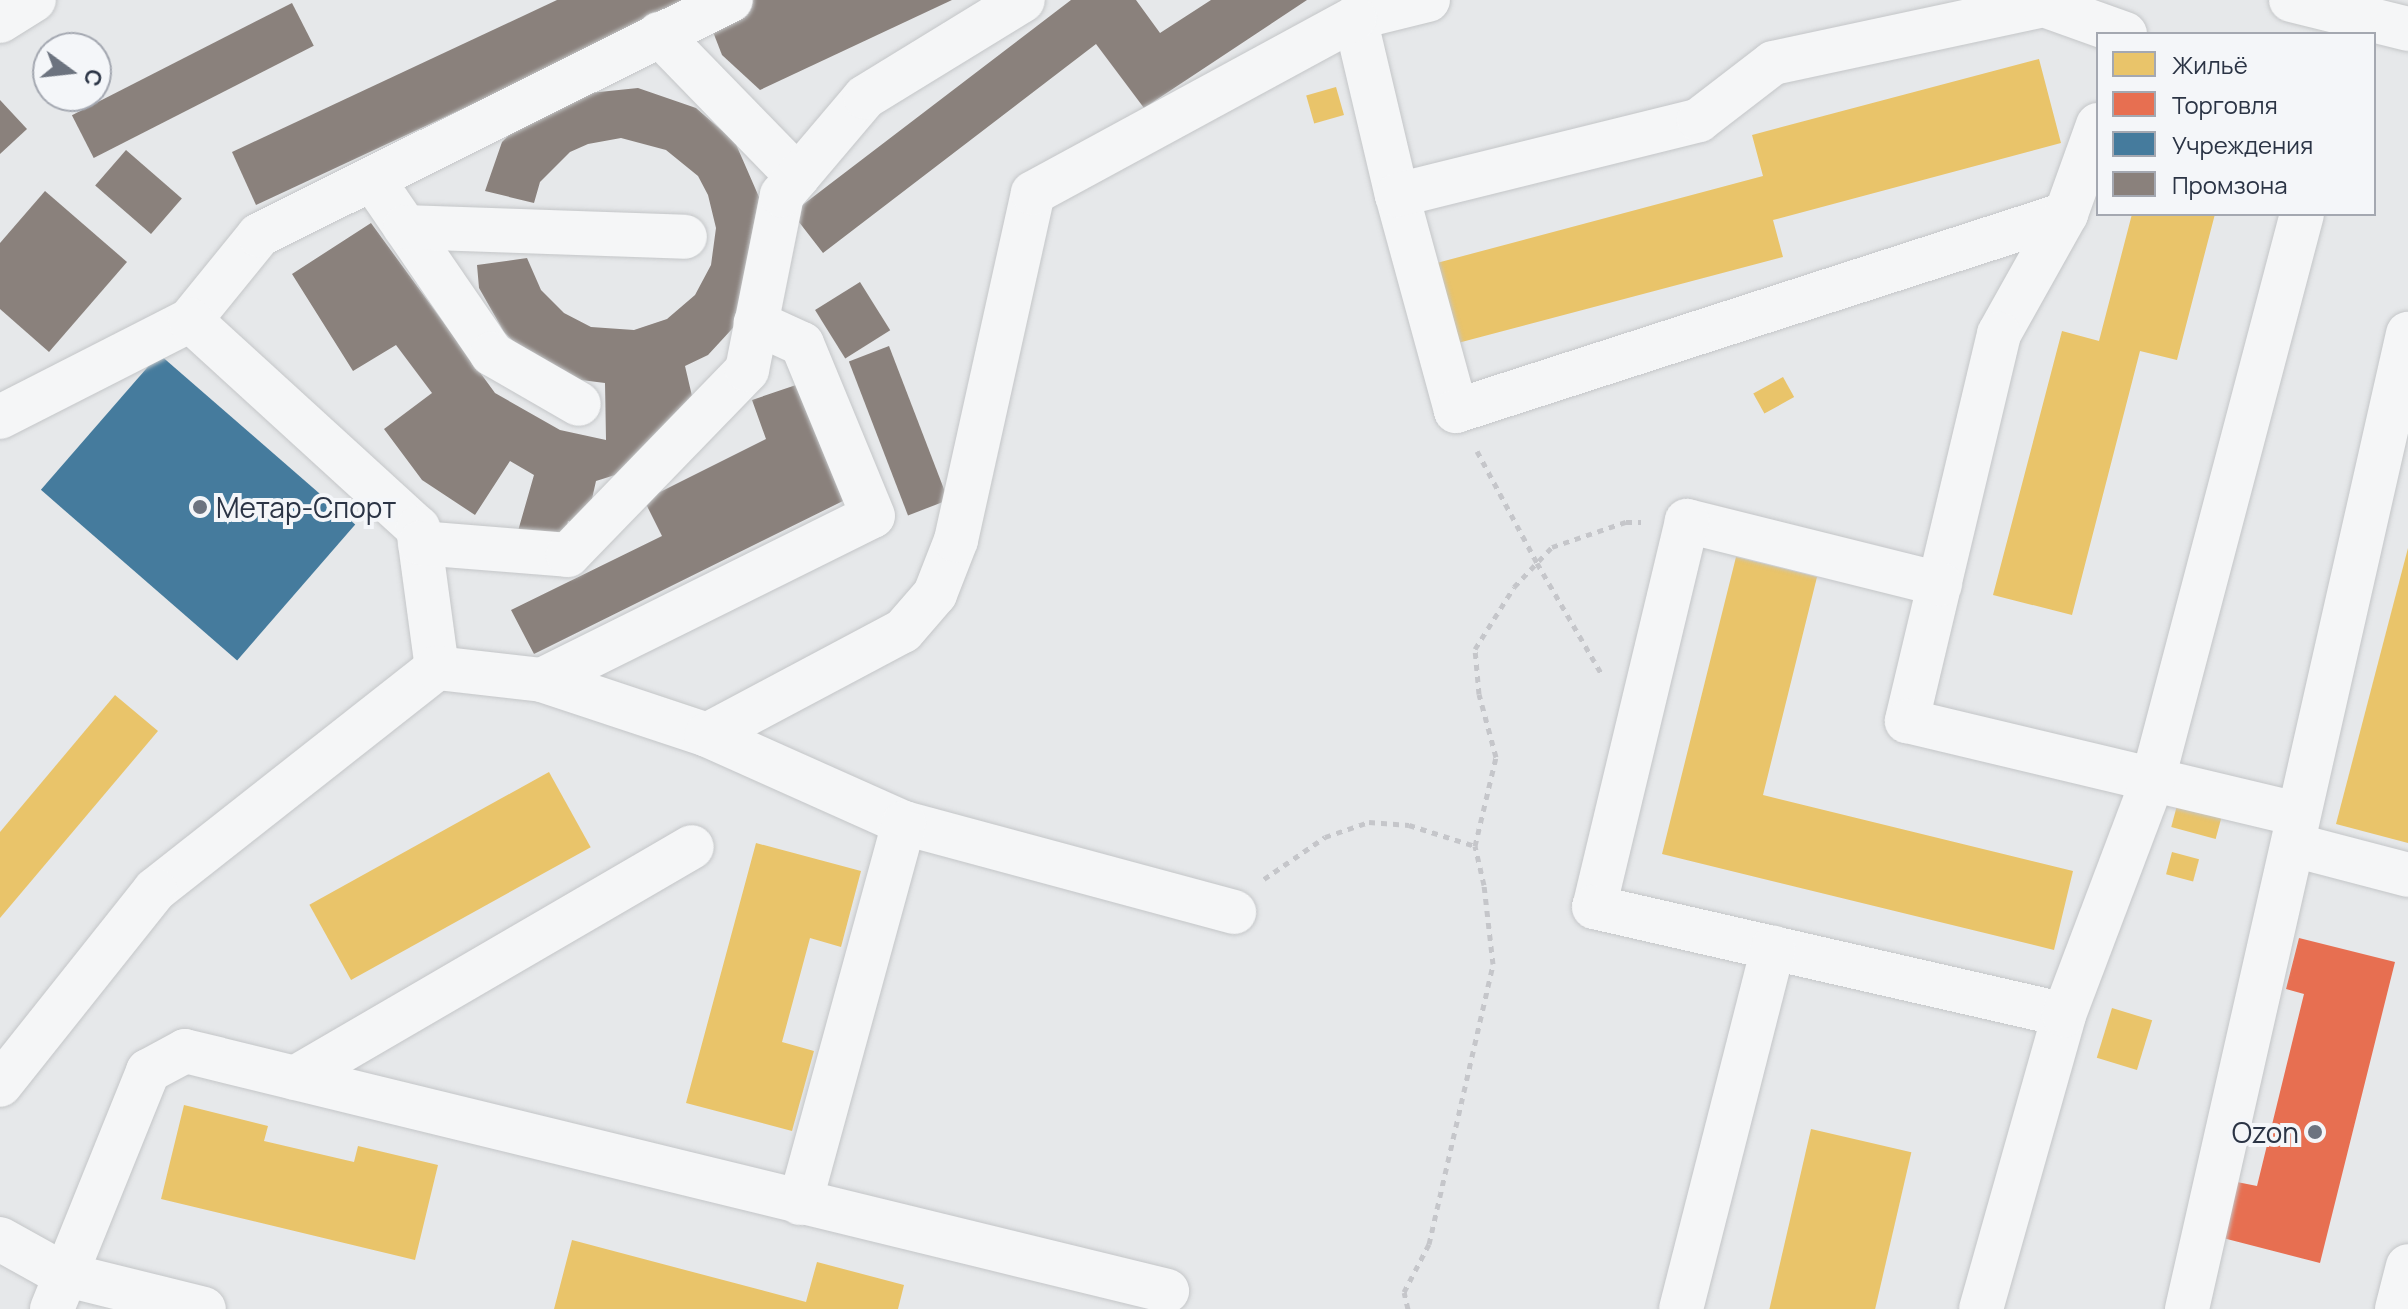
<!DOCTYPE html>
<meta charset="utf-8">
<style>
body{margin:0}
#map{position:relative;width:2408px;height:1309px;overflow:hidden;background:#e6e8ea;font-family:Manrope,sans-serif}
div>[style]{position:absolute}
.homes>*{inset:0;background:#e9c46a;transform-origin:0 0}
.shops>*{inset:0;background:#e76f51}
.public>*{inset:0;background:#457b9d;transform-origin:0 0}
.industry>*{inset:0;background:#8a817c;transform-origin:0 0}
.path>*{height:5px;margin-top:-2.5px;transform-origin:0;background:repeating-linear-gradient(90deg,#c5c6ca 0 6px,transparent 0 12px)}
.roads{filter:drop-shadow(0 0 2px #c4c6c8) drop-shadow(0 0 2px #c4c6c8)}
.minor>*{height:44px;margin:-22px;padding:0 22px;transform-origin:22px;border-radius:22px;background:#f5f6f7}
.dots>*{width:22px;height:22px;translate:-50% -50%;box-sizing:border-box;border:4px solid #f4f6f9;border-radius:50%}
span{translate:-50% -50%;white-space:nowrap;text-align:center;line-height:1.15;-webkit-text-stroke:8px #f4f6f9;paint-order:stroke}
.poi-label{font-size:28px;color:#2b3445}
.left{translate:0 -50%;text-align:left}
.right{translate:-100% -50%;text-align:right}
.legend{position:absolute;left:2096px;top:32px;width:280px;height:184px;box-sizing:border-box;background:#f4f6f9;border:2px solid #a4a8b1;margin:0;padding:10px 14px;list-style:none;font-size:24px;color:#2b3445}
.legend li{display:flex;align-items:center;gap:16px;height:40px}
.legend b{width:40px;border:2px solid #a4a8b1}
.north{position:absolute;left:32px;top:32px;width:80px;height:80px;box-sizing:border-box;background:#f4f6f9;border:2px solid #a4a8b1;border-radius:50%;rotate:105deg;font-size:22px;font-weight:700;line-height:32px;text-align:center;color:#2b3445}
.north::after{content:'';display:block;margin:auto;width:28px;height:36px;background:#6c737f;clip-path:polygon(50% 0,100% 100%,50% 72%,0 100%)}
</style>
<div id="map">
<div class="homes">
<i style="clip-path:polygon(2039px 59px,2061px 143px,1773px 220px,1783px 257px,1454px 344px,1433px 264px,1763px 176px,1752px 135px)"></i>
<i style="left:1336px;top:87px;width:29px;height:31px;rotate:74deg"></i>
<i style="clip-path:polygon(2132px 214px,2215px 214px,2177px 360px,2140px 351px,2072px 615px,1993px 595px,2062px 331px,2099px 341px)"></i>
<i style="left:1783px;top:377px;width:23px;height:34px;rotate:61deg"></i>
<i style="clip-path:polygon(2408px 548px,2408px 843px,2336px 824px)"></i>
<i style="clip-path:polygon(1736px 557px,1817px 577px,1763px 795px,2073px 871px,2054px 950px,1662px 854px)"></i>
<i style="clip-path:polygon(115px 695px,158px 731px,0 918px,0 832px)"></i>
<i style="left:549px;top:772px;width:86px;height:274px;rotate:61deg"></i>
<i style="left:2179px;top:798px;width:46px;height:30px;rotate:15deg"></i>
<i style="clip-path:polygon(756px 843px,861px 871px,841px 947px,810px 938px,782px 1042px,814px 1051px,792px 1131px,686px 1103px)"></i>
<i style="left:2172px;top:852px;width:28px;height:23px;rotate:15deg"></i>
<i style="left:2112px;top:1008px;width:42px;height:52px;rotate:17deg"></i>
<i style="clip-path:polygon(184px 1105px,268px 1126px,264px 1141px,354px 1162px,358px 1146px,438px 1165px,415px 1260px,161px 1199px)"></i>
<i style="left:1811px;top:1129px;width:103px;height:185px;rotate:13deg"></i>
<i style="clip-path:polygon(572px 1240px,806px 1302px,817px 1262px,904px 1285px,898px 1309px,554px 1309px)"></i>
</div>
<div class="shops">
<i style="clip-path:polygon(2299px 938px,2395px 962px,2320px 1263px,2223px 1238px,2237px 1182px,2257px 1186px,2304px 994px,2286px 989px)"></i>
</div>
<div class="public">
<i style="left:159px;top:354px;width:260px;height:180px;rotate:41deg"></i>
</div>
<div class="industry">
<i style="clip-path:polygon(557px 0,696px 0,256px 205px,232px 152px)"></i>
<i style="clip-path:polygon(749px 0,952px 0,760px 90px,722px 55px,708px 19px)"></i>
<i style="clip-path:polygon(1071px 0,1136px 0,1160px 33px,1211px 0,1307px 0,1144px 108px,1096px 44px,823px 253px,792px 213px)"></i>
<i style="left:292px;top:3px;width:48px;height:247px;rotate:63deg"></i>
<i style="clip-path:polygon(638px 88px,696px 108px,735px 142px,766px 213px,743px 317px,708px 355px,685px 366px,692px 396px,631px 470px,596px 481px,586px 526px,568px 521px,563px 544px,518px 531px,534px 475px,510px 461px,475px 515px,422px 480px,384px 429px,432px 393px,396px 345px,353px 371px,292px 274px,371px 223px,495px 393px,560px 430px,606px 440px,605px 383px,581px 380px,524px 352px,504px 332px,479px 288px,477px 265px,527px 258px,541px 290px,564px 313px,591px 327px,634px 330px,667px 319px,695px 295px,711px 265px,716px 228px,708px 195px,698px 176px,666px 150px,621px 138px,588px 144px,570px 152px,540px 182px,534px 203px,485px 191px,502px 142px,525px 119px,570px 95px)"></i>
<i style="clip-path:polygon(0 100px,27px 129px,0 154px)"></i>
<i style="left:126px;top:150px;width:74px;height:47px;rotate:41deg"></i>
<i style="clip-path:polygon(45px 191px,127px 262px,49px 352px,0 309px,0 243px)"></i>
<i style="left:860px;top:282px;width:57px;height:53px;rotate:58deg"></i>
<i style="left:889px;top:346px;width:165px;height:43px;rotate:69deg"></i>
<i style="clip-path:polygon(796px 385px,847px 499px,534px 654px,511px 610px,662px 536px,644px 500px,766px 439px,752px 400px)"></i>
</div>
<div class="path">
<i style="left:1477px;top:451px;width:127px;rotate:61.8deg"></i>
<i style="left:1537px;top:563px;width:127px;rotate:59.8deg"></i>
<i style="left:1264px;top:879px;width:74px;rotate:-34.5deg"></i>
<i style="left:1325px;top:837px;width:46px;rotate:-18.8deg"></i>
<i style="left:1369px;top:822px;width:40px;rotate:4.3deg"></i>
<i style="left:1409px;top:825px;width:69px;rotate:17.7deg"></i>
<i style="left:1475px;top:846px;width:91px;rotate:-76.7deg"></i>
<i style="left:1496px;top:757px;width:65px;rotate:-105.1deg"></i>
<i style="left:1479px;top:694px;width:45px;rotate:-95.1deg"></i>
<i style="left:1475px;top:649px;width:73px;rotate:-57.8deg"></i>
<i style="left:1514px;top:587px;width:55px;rotate:-46.5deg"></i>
<i style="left:1552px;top:547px;width:78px;rotate:-18.7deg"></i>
<i style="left:1626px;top:522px;width:15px"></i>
<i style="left:1408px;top:1309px;width:17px;rotate:-103deg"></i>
<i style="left:1404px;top:1292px;width:54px;rotate:-62.5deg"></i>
<i style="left:1429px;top:1244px;width:287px;rotate:-77.1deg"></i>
<i style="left:1493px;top:964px;width:80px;rotate:-96.5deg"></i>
<i style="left:1484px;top:885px;width:40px;rotate:-103deg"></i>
</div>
<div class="roads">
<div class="minor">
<i style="left:1428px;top:0;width:75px;rotate:166.1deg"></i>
<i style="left:1355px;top:18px;width:182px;rotate:76.7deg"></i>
<i style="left:1397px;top:195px;width:224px;rotate:74.7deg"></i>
<i style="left:1456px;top:411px;width:641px;rotate:-17.9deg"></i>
<i style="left:2291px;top:0;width:121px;rotate:13.9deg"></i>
<i style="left:0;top:21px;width:40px;rotate:-32deg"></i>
<i style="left:659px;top:34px;width:199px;rotate:45.8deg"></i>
<i style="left:2098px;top:125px;width:95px;rotate:109.8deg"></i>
<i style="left:2066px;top:214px;width:137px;rotate:119.2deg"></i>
<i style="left:1999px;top:334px;width:398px;rotate:103.4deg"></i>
<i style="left:1907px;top:721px;width:401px;rotate:13.4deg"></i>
<i style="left:373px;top:180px;width:211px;rotate:55.6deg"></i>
<i style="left:492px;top:354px;width:100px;rotate:29.9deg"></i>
<i style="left:1397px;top:195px;width:311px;rotate:-13.9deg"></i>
<i style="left:1699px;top:120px;width:93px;rotate:-37.6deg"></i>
<i style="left:1773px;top:63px;width:277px;rotate:-12.1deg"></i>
<i style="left:2044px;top:5px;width:86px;rotate:19.7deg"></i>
<i style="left:405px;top:227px;width:280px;rotate:2deg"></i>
<i style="left:190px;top:320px;width:109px;rotate:-50.9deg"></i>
<i style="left:259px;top:235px;width:527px;rotate:-26.47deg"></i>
<i style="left:0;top:417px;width:213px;rotate:-27deg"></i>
<i style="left:190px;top:320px;width:309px;rotate:42.4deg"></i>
<i style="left:418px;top:528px;width:141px;rotate:82.3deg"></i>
<i style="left:437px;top:668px;width:359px;rotate:141.8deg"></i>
<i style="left:155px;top:890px;width:249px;rotate:128.5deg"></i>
<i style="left:420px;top:543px;width:148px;rotate:4.6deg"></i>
<i style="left:568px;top:555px;width:257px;rotate:-45.9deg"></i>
<i style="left:747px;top:370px;width:178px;rotate:-78.7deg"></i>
<i style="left:782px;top:195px;width:128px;rotate:-49.7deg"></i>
<i style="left:865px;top:97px;width:185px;rotate:-31.5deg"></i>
<i style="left:1940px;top:584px;width:261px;rotate:-166deg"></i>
<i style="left:1687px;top:521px;width:397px;rotate:103.5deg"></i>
<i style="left:1594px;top:907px;width:482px;rotate:12.9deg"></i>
<i style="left:437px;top:668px;width:106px;rotate:6.5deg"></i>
<i style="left:542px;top:680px;width:174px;rotate:18.4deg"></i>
<i style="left:707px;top:735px;width:216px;rotate:24.1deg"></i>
<i style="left:904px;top:823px;width:342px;rotate:15.1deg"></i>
<i style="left:542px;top:680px;width:369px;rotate:-26.4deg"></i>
<i style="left:873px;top:516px;width:186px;rotate:-112.4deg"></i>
<i style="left:802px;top:344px;width:51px;rotate:-155.5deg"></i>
<i style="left:707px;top:735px;width:222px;rotate:-28deg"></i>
<i style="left:903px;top:631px;width:49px;rotate:-49.1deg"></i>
<i style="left:935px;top:594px;width:58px;rotate:-68.7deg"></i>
<i style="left:956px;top:540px;width:355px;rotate:-77.5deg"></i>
<i style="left:1033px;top:193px;width:366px;rotate:-28.5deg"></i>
<i style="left:2294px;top:845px;width:118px;rotate:14.7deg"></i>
<i style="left:295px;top:1078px;width:459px;rotate:-30.2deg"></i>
<i style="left:800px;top:1203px;width:394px;rotate:-74.7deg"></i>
<i style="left:0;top:1239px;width:72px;rotate:29.1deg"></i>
<i style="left:63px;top:1274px;width:145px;rotate:13.9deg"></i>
<i style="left:52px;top:1309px;width:257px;rotate:-68deg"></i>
<i style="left:148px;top:1071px;width:42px;rotate:-28.4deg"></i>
<i style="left:185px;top:1051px;width:1011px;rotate:13.73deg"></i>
<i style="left:1681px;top:1309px;width:373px;rotate:-75.7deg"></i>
<i style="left:1981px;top:1309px;width:305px;rotate:-74.2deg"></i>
<i style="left:2064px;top:1015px;width:252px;rotate:-69.3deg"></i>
<i style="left:2153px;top:779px;width:584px;rotate:-75.23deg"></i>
<i style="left:2187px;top:1309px;width:1000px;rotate:-77.23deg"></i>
<i style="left:2397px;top:1309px;width:44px;rotate:-75.7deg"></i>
</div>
</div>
<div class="dots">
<i style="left:200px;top:507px;background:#6c737f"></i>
<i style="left:2315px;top:1132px;background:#6c737f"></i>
</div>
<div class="poi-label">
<span class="left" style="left:216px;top:507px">Метар-Спорт</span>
<span class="right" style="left:2299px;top:1132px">Ozon</span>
</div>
<ul class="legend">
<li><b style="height:22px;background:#e9c46a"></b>Жильё</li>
<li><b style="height:22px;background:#e76f51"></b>Торговля</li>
<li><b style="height:22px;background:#457b9d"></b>Учреждения</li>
<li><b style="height:22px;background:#8a817c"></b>Промзона</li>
</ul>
<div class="north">С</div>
</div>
